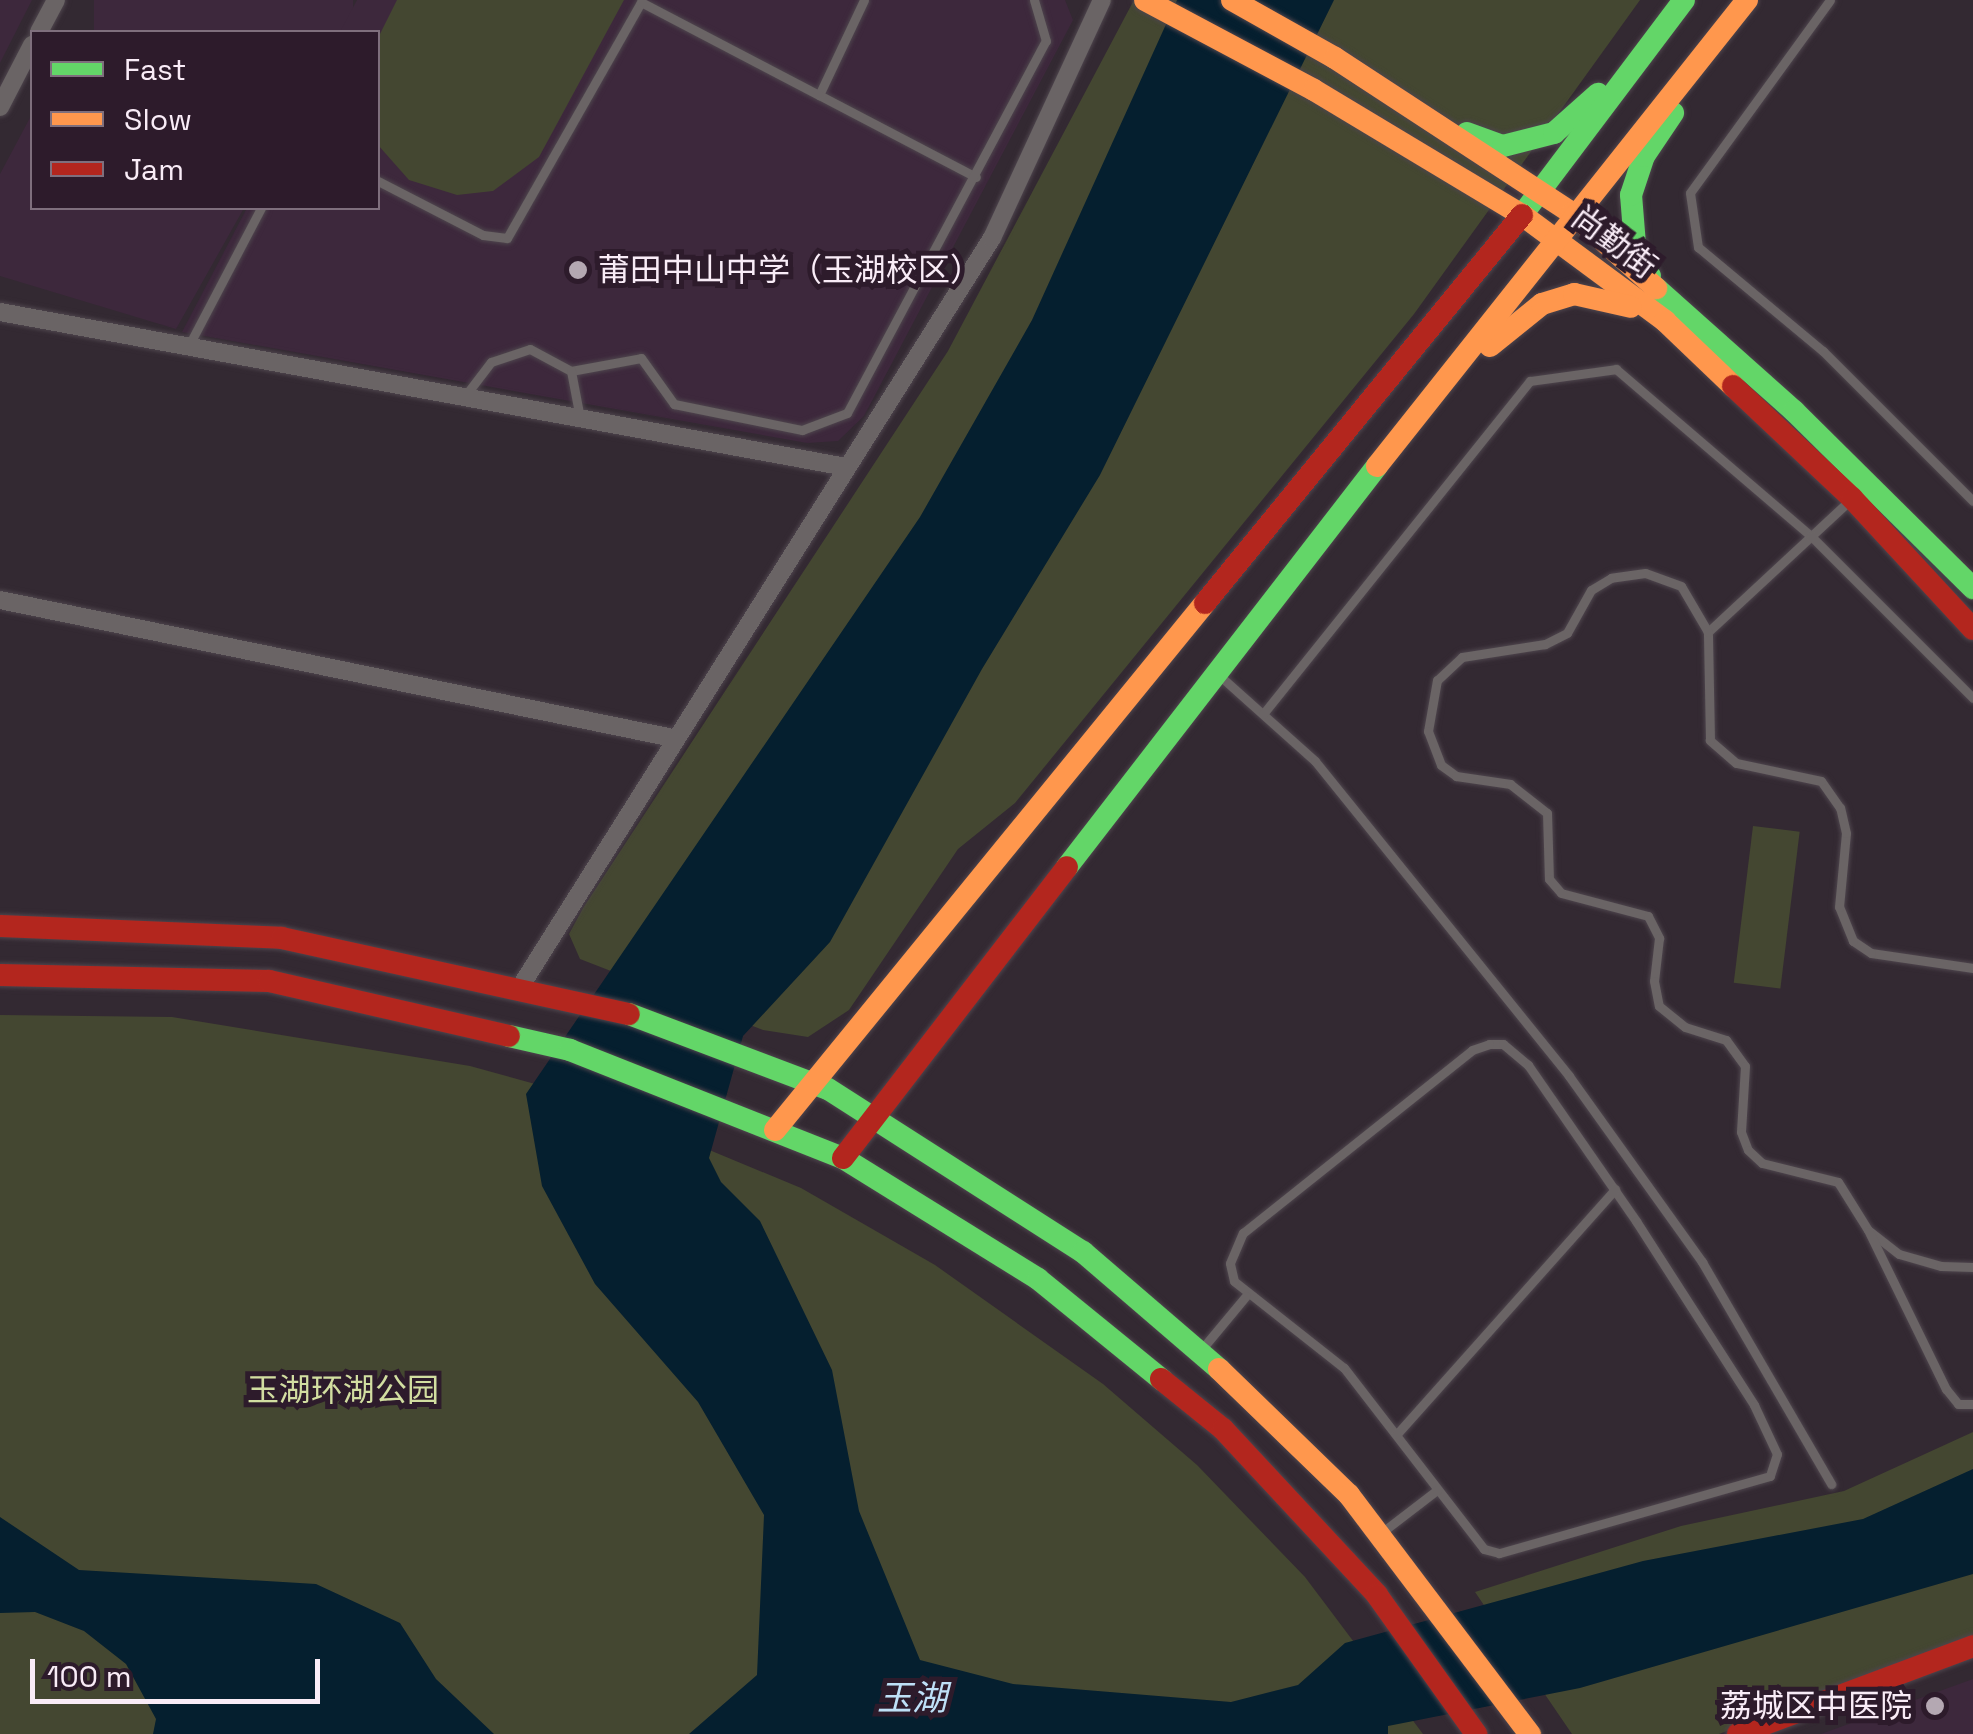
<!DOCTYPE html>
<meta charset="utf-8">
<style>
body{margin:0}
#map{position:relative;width:1973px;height:1734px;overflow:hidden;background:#332932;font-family:"Space Grotesk","Noto Sans SC",sans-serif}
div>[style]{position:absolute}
.built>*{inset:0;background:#3d283c;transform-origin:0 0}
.green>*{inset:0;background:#444731;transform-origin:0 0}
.water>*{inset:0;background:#051f2f}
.roads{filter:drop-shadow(0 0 2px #4e454d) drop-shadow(0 0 2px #4e454d)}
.lane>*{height:9px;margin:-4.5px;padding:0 4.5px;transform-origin:4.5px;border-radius:4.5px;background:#6a6465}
.street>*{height:18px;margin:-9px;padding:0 9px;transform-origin:9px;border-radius:9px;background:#6a6465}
.fast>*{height:22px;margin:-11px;padding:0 11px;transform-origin:11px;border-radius:11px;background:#63d668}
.slow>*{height:22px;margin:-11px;padding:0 11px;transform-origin:11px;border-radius:11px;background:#ff974d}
.jam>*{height:22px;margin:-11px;padding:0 11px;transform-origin:11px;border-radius:11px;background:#b3261e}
.dots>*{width:28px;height:28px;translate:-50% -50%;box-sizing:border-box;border:5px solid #2d1b2b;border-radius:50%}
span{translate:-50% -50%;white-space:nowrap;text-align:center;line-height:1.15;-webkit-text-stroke:10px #2d1b2b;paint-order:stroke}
.street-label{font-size:32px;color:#f9ecf7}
.poi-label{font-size:32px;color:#f9ecf7}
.left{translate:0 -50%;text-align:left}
.right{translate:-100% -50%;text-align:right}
.park-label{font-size:32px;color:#d2dea1}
.water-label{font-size:35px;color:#bee0f7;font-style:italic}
.legend{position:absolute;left:30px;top:30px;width:350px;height:180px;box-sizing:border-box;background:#2d1b2b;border:2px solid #7f6f7d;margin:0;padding:12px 18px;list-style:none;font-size:30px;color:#f9ecf7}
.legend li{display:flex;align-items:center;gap:20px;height:50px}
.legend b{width:50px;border:2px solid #7f6f7d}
.scale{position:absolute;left:30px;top:1659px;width:290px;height:45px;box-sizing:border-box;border:5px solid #f9ecf7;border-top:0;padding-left:12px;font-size:30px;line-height:35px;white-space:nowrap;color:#f9ecf7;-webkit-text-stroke:8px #2d1b2b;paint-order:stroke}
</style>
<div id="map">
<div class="built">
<i style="clip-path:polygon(0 0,32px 0,0 63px)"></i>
<i style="left:94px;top:0;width:259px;height:37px"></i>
<i style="clip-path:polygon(357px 0,1065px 0,1073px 20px,864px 416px,838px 441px,807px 443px,182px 332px,247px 208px,378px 208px,378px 32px,340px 32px)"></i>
<i style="clip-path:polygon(32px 114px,32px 208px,244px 208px,176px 329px,0 276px,0 174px)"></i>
<i style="clip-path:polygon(1973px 1679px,1973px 1734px,1821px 1734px)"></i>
</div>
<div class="green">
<i style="clip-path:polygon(397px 0,624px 0,539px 157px,493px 191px,457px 195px,409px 180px,378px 145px,378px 38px)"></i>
<i style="clip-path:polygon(1134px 0,1640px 0,1414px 314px,1015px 803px,958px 849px,849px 1010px,808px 1037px,763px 1030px,580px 959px,569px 934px,583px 908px,948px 351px)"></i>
<i style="left:1753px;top:826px;width:47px;height:158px;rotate:7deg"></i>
<i style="clip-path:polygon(0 1015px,172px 1017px,470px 1066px,582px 1097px,801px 1188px,935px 1265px,1103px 1384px,1197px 1465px,1305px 1577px,1423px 1734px,0 1734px)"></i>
<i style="clip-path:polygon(1973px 1432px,1973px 1639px,1719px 1734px,1572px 1734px,1475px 1592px,1681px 1526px,1844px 1491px)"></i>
</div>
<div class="water">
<i style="clip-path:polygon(1177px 0,1334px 0,1100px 475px,982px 669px,830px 942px,743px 1036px,709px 1158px,721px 1182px,760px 1221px,832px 1370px,859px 1511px,920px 1660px,1013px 1684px,1231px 1702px,1298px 1685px,1345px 1643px,1643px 1561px,1863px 1519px,1973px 1469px,1973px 1574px,1580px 1688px,1388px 1726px,1388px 1734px,689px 1734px,757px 1675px,764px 1515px,698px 1402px,595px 1284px,542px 1186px,526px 1094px,920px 517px,1032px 320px)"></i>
<i style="clip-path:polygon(0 1517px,79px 1570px,316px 1584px,400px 1623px,436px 1679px,494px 1734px,153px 1734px,156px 1719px,126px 1664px,84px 1631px,35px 1612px,0 1613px)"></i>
</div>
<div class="roads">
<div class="lane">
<i style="left:864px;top:0;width:105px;rotate:115.3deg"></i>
<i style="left:819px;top:95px;width:177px;rotate:27.6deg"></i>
<i style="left:1830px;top:0;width:238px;rotate:126deg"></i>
<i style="left:1690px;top:193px;width:55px;rotate:81.6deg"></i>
<i style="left:1698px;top:247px;width:163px;rotate:39.8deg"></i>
<i style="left:1823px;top:351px;width:212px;rotate:45deg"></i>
<i style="left:378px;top:181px;width:118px;rotate:27.2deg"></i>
<i style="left:483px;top:235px;width:24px;rotate:7deg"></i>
<i style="left:507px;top:238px;width:271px;rotate:-60.4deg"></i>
<i style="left:641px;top:2px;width:201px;rotate:27.6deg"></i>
<i style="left:188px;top:347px;width:157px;rotate:-62.3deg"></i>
<i style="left:571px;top:371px;width:71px;rotate:-10.5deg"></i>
<i style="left:641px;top:358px;width:57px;rotate:54.3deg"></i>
<i style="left:674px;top:404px;width:131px;rotate:11.5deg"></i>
<i style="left:802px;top:430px;width:48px;rotate:-20.7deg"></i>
<i style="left:847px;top:413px;width:422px;rotate:-61.9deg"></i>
<i style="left:1046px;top:41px;width:43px;rotate:-106.3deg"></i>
<i style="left:465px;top:396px;width:43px;rotate:-52.6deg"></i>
<i style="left:491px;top:362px;width:41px;rotate:-18.4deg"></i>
<i style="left:530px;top:349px;width:47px;rotate:28.2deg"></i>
<i style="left:571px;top:371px;width:48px;rotate:79.2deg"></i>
<i style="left:1708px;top:632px;width:194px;rotate:-42.9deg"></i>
<i style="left:1220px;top:676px;width:127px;rotate:41.8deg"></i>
<i style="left:1315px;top:761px;width:405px;rotate:51.1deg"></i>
<i style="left:1569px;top:1076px;width:229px;rotate:54.4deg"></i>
<i style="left:1702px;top:1262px;width:257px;rotate:59.8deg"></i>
<i style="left:1263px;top:714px;width:427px;rotate:-51.3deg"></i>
<i style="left:1530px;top:381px;width:87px;rotate:-7.9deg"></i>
<i style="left:1616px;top:369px;width:257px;rotate:40.6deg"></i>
<i style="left:1811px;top:536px;width:229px;rotate:45deg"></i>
<i style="left:1973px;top:968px;width:103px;rotate:-171.6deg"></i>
<i style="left:1871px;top:953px;width:22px;rotate:-146deg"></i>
<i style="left:1853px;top:941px;width:37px;rotate:-112deg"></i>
<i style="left:1839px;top:907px;width:74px;rotate:-84.6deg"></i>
<i style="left:1846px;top:833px;width:26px;rotate:-103deg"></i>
<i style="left:1840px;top:808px;width:33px;rotate:-125deg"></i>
<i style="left:1821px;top:781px;width:87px;rotate:-168deg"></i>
<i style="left:1736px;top:763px;width:35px;rotate:-139deg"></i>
<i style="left:1710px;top:740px;width:108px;rotate:-91.1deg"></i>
<i style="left:1708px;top:632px;width:53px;rotate:-120.4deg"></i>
<i style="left:1681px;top:586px;width:38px;rotate:-160deg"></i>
<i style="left:1645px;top:573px;width:34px;rotate:172deg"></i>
<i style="left:1611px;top:578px;width:23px;rotate:149deg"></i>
<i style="left:1591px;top:590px;width:49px;rotate:119.2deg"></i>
<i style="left:1567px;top:633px;width:25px;rotate:153deg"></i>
<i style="left:1545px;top:644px;width:84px;rotate:171.1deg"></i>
<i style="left:1462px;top:657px;width:34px;rotate:137deg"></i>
<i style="left:1437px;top:680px;width:52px;rotate:100deg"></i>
<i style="left:1428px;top:731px;width:36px;rotate:69deg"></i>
<i style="left:1441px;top:765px;width:19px;rotate:36deg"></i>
<i style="left:1456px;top:776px;width:55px;rotate:8.4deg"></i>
<i style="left:1510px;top:784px;width:47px;rotate:38.1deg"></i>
<i style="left:1547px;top:813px;width:66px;rotate:88.3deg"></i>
<i style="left:1549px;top:879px;width:18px;rotate:49deg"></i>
<i style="left:1561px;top:893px;width:90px;rotate:14.8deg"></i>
<i style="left:1648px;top:916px;width:25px;rotate:63deg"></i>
<i style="left:1659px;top:938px;width:43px;rotate:96.6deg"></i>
<i style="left:1654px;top:981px;width:25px;rotate:79deg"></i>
<i style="left:1659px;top:1006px;width:33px;rotate:39deg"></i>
<i style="left:1685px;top:1027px;width:43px;rotate:17.6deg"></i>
<i style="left:1726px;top:1040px;width:32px;rotate:54deg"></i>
<i style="left:1745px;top:1066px;width:66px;rotate:93.5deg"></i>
<i style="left:1741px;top:1132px;width:19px;rotate:69deg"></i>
<i style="left:1748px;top:1150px;width:19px;rotate:43deg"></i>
<i style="left:1762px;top:1163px;width:78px;rotate:14deg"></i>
<i style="left:1838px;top:1182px;width:57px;rotate:58deg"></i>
<i style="left:1868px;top:1230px;width:39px;rotate:38deg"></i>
<i style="left:1899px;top:1254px;width:44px;rotate:15.9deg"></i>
<i style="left:1941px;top:1266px;width:32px;rotate:2deg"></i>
<i style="left:1489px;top:1044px;width:14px"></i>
<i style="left:1503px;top:1044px;width:33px;rotate:40deg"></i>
<i style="left:1528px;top:1065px;width:190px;rotate:55.3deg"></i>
<i style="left:1636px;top:1221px;width:219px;rotate:57.3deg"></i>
<i style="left:1754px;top:1405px;width:54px;rotate:64.9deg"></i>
<i style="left:1777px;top:1454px;width:23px;rotate:108deg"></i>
<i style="left:1770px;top:1476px;width:282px;rotate:164.1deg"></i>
<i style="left:1499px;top:1553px;width:16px;rotate:-165deg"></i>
<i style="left:1484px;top:1549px;width:229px;rotate:-127.7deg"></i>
<i style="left:1344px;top:1368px;width:140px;rotate:-141.7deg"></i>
<i style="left:1234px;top:1281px;width:18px;rotate:-103deg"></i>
<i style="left:1230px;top:1263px;width:33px;rotate:-67deg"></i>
<i style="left:1243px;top:1233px;width:293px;rotate:-38.6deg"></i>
<i style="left:1472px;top:1050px;width:18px;rotate:-19deg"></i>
<i style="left:1869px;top:1232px;width:175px;rotate:63.9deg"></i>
<i style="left:1946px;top:1389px;width:19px;rotate:51deg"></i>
<i style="left:1958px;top:1404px;width:15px"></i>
<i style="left:1201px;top:1350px;width:70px;rotate:-50.2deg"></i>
<i style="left:1397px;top:1434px;width:328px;rotate:-48.3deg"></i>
<i style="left:1381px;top:1533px;width:71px;rotate:-37.5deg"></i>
</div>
<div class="street">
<i style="left:39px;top:32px;width:36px;rotate:-62deg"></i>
<i style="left:0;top:107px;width:70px;rotate:-62.7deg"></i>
<i style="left:0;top:312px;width:860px;rotate:10.38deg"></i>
<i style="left:0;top:600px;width:687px;rotate:11.59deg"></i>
<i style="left:519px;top:989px;width:888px;rotate:-57.8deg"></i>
<i style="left:992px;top:238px;width:262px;rotate:-65.2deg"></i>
</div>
<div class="fast">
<i style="left:1467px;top:133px;width:38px;rotate:20deg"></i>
<i style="left:1503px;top:146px;width:53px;rotate:-14.3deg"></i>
<i style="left:1554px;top:133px;width:59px;rotate:-41.6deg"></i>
<i style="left:1522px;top:215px;width:269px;rotate:-53deg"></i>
<i style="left:1650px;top:276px;width:24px;rotate:-126deg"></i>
<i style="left:1636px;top:257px;width:62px;rotate:-94.6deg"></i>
<i style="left:1631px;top:195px;width:41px;rotate:-71.6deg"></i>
<i style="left:1644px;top:156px;width:52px;rotate:-56deg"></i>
<i style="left:1656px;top:288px;width:185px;rotate:41.7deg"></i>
<i style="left:1794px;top:411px;width:252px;rotate:44.7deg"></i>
<i style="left:1067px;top:867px;width:507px;rotate:-52.29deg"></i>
<i style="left:629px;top:1014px;width:213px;rotate:20.7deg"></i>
<i style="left:828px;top:1089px;width:303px;rotate:32.6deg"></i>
<i style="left:1083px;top:1252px;width:179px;rotate:40.7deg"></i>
<i style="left:509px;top:1036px;width:63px;rotate:12.9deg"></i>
<i style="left:570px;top:1050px;width:294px;rotate:21.6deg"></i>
<i style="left:843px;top:1158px;width:229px;rotate:31.8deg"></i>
<i style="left:1038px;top:1279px;width:159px;rotate:39.1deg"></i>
</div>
<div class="slow">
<i style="left:1145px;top:0;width:191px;rotate:28deg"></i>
<i style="left:1314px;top:90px;width:243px;rotate:31deg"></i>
<i style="left:1522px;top:215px;width:178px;rotate:36.5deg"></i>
<i style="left:1665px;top:321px;width:94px;rotate:43.7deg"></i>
<i style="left:1232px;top:0;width:118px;rotate:29.4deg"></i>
<i style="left:1335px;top:58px;width:283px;rotate:33.2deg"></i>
<i style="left:1572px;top:213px;width:113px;rotate:41.8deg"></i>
<i style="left:1490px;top:346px;width:67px;rotate:-38.9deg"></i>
<i style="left:1542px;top:304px;width:34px;rotate:-17deg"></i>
<i style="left:1574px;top:294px;width:58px;rotate:12.8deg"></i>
<i style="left:1377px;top:466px;width:595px;rotate:-51.55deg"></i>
<i style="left:775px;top:1130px;width:680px;rotate:-50.79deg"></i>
<i style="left:1219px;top:1369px;width:181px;rotate:44.1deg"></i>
<i style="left:1349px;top:1495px;width:300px;rotate:52.9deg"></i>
</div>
<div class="jam">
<i style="left:1733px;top:386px;width:163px;rotate:43.3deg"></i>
<i style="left:1852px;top:498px;width:178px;rotate:47.3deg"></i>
<i style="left:1205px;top:603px;width:501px;rotate:-50.75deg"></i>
<i style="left:0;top:926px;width:282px;rotate:2.4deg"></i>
<i style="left:282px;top:938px;width:355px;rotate:12.4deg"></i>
<i style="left:0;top:975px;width:269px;rotate:1.3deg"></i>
<i style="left:269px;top:981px;width:246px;rotate:12.9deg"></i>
<i style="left:843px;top:1158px;width:367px;rotate:-52.4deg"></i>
<i style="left:1161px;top:1379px;width:80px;rotate:38.9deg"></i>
<i style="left:1223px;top:1429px;width:226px;rotate:47.1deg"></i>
<i style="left:1377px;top:1595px;width:171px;rotate:54.5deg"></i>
<i style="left:1738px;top:1734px;width:251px;rotate:-20.5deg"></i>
</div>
</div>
<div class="dots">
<i style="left:578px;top:270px;background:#b4a8b2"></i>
<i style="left:1935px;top:1706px;background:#b4a8b2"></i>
</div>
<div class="street-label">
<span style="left:1614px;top:242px;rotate:37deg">尚勤街</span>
</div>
<div class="poi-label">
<span class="left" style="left:598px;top:270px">莆田中山中学（玉湖校区）</span>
<span class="right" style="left:1912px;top:1706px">荔城区中医院</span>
</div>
<div class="park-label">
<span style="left:343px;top:1390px">玉湖环湖公园</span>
</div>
<div class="water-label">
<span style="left:912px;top:1698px">玉湖</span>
</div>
<ul class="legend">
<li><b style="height:12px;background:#63d668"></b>Fast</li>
<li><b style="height:12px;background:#ff974d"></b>Slow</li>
<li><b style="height:12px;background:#b3261e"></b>Jam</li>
</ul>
<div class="scale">100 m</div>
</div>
